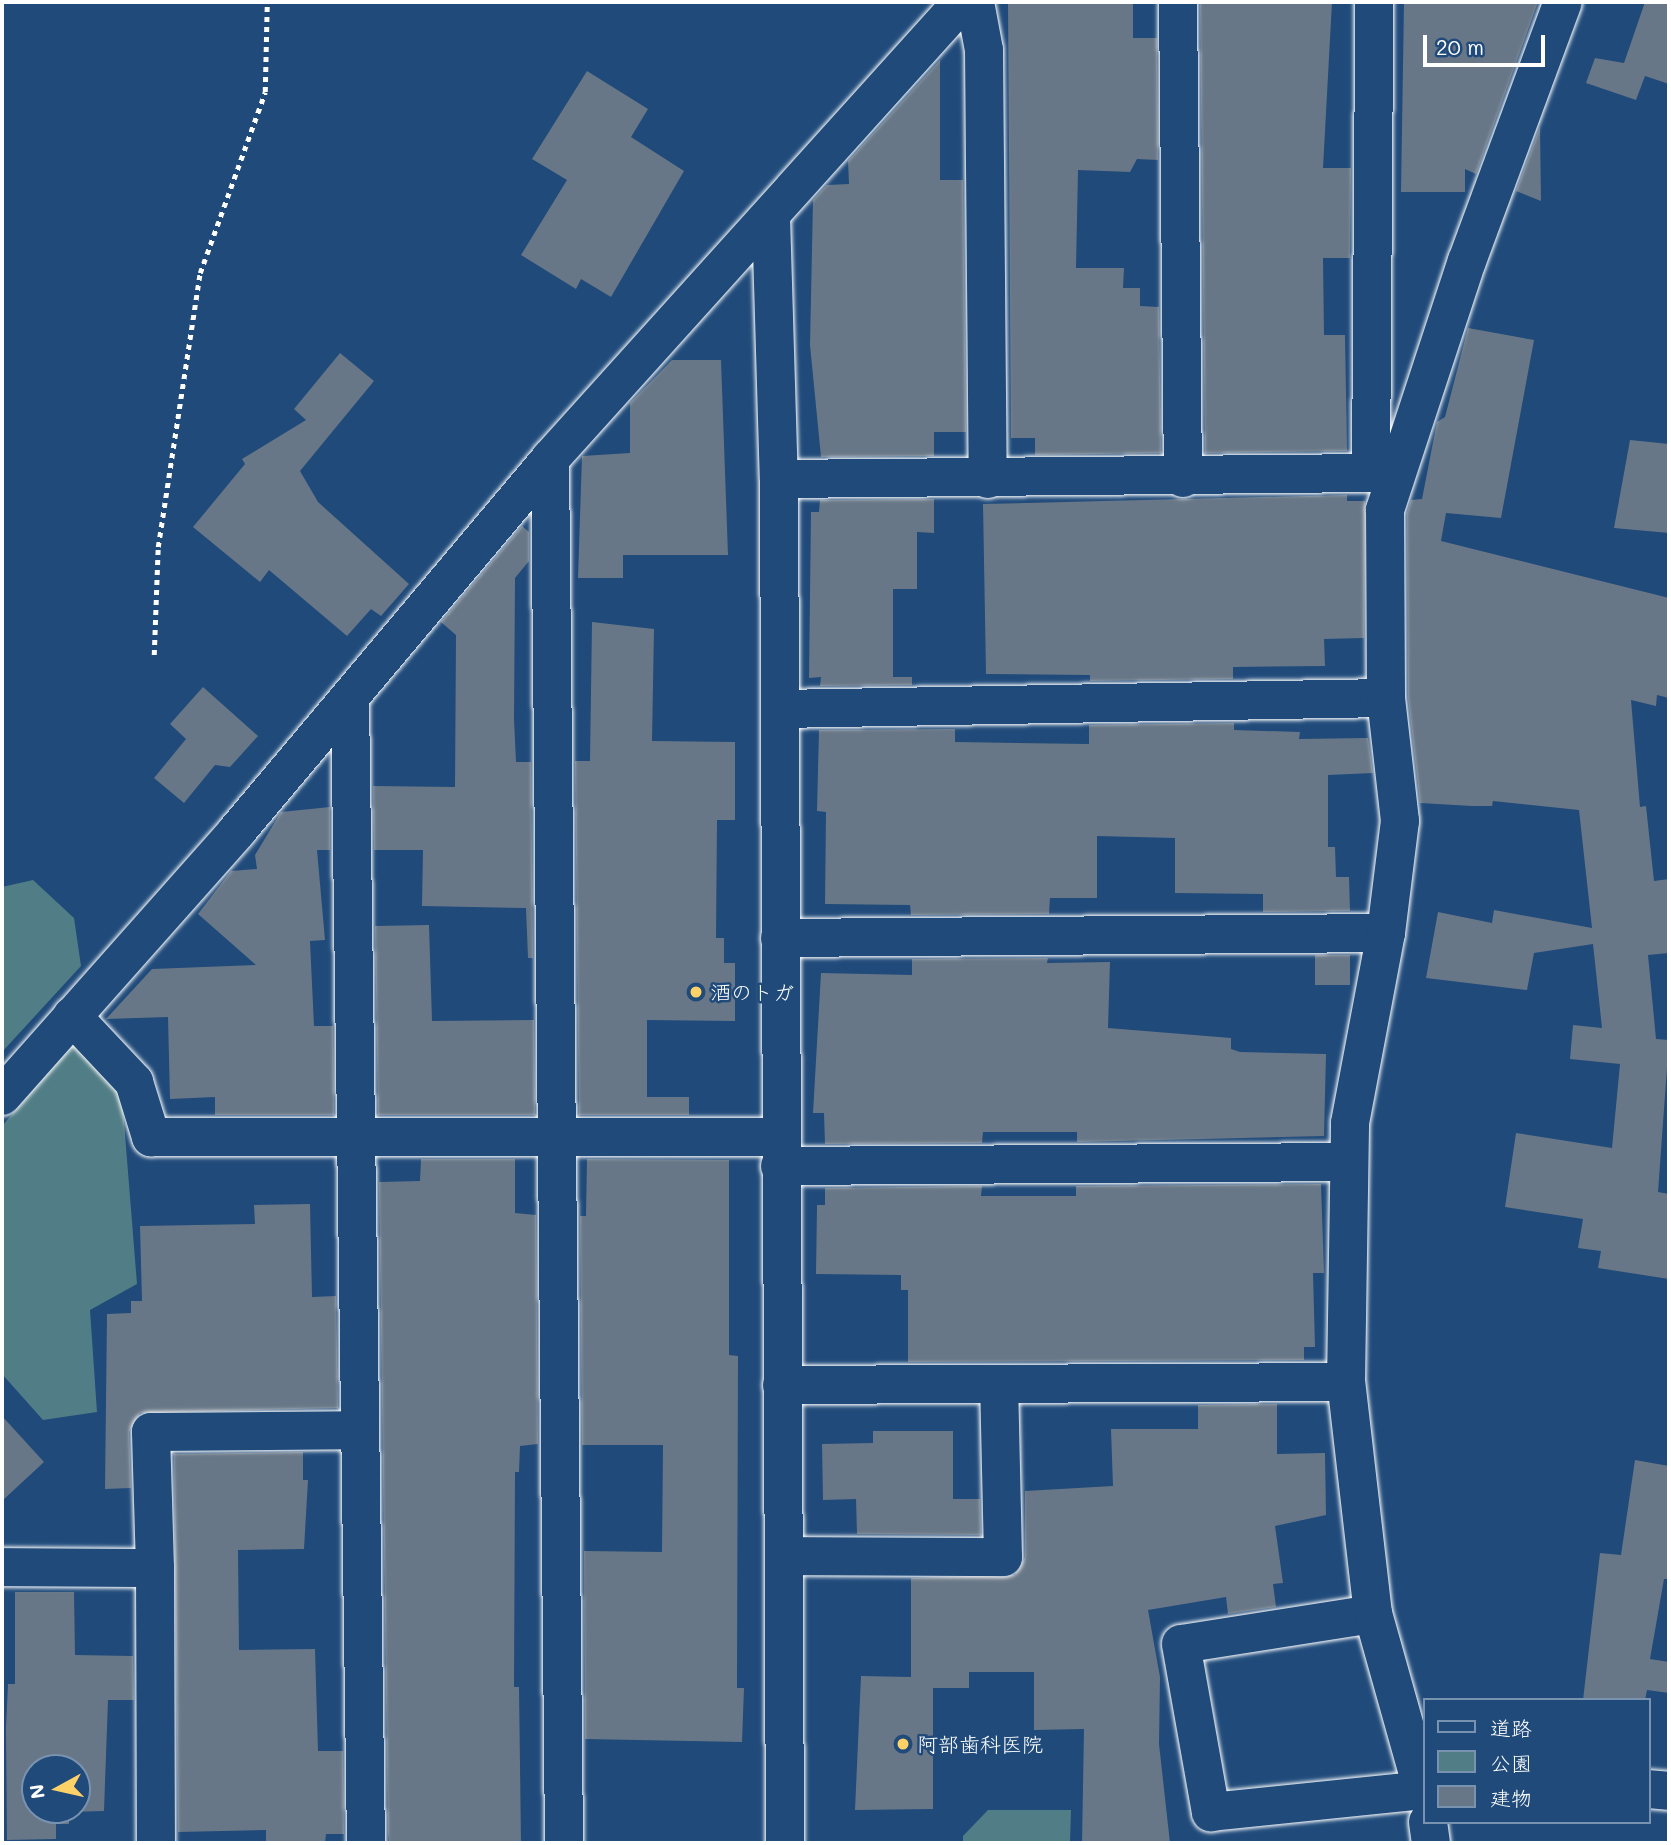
<!DOCTYPE html>
<meta charset="utf-8">
<style>
body{margin:0}
#map{position:relative;width:1671px;height:1845px;overflow:hidden;background:#1f4a7a;font-family:Mali,"Klee One",sans-serif}
div>[style]{position:absolute}
.green>*{inset:0;background:#517d86}
.building>*{inset:0;background:#687787;transform-origin:0 0}
.path>*{height:4.5px;margin-top:-2.25px;transform-origin:0;background:repeating-linear-gradient(90deg,#fff 0 5px,transparent 0 10px)}
.roads{filter:drop-shadow(0 0 2px #fff) drop-shadow(0 0 2px #fff)}
.minor>*{height:38px;margin:-19px;padding:0 19px;transform-origin:19px;border-radius:19px;background:#1f4a7a}
.tertiary>*{height:38px;margin:-19px;padding:0 19px;transform-origin:19px;border-radius:19px;background:#1f4a7a}
.dots>*{width:19px;height:19px;translate:-50% -50%;box-sizing:border-box;border:4px solid #1f4a7a;border-radius:50%}
span{translate:-50% -50%;white-space:nowrap;text-align:center;line-height:1.15;-webkit-text-stroke:5px #1f4a7a;paint-order:stroke}
.poi-label{font-size:21px;color:#fff}
.left{translate:0 -50%;text-align:left}
.frame{position:absolute;inset:0;border:4px solid #fff;pointer-events:none}
.legend{position:absolute;left:1423px;top:1698px;width:228px;height:126px;box-sizing:border-box;background:#1f4a7a;border:2px solid #7992af;margin:0;padding:9px 12px;list-style:none;font-size:21px;color:#fff}
.legend li{display:flex;align-items:center;gap:14px;height:35px}
.legend b{width:35px;border:2px solid #7992af}
.north{position:absolute;left:21px;top:1754px;width:70px;height:70px;box-sizing:border-box;background:#1f4a7a;border:2px solid #7992af;border-radius:50%;rotate:262deg;font-size:19px;font-weight:700;line-height:28px;text-align:center;color:#fff}
.north::after{content:'';display:block;margin:auto;width:24px;height:32px;background:#ffd166;clip-path:polygon(50% 0,100% 100%,50% 72%,0 100%)}
.scale{position:absolute;left:1423px;top:35px;width:122px;height:32px;box-sizing:border-box;border:4px solid #fff;border-top:0;padding-left:9px;font-size:21px;line-height:24px;white-space:nowrap;color:#fff;-webkit-text-stroke:5px #1f4a7a;paint-order:stroke}
</style>
<div id="map">
<div class="green">
<i style="clip-path:polygon(33px 880px,74px 918px,81px 966px,2px 1052px,2px 887px)"></i>
<i style="clip-path:polygon(73px 1043px,122px 1097px,137px 1284px,90px 1310px,97px 1412px,43px 1420px,2px 1374px,2px 1126px)"></i>
<i style="clip-path:polygon(988px 1810px,1071px 1810px,1070px 1843px,963px 1843px,963px 1836px)"></i>
</div>
<div class="building">
<i style="clip-path:polygon(1008px 2px,1133px 2px,1133px 38px,1157px 38px,1158px 160px,1137px 159px,1130px 172px,1078px 170px,1076px 268px,1124px 268px,1123px 288px,1140px 288px,1140px 306px,1159px 307px,1161px 453px,1035px 455px,1035px 438px,1011px 438px)"></i>
<i style="clip-path:polygon(1200px 2px,1332px 2px,1323px 168px,1351px 168px,1350px 258px,1323px 258px,1324px 335px,1345px 335px,1347px 451px,1205px 453px)"></i>
<i style="clip-path:polygon(1404px 2px,1538px 2px,1476px 174px,1465px 169px,1465px 192px,1401px 192px)"></i>
<i style="clip-path:polygon(1645px 2px,1669px 2px,1669px 84px,1645px 76px,1636px 100px,1586px 83px,1595px 58px,1624px 63px)"></i>
<i style="clip-path:polygon(940px 60px,940px 180px,963px 180px,966px 432px,934px 432px,934px 456px,821px 457px,810px 345px,813px 200px,827px 185px,849px 184px,848px 161px)"></i>
<i style="clip-path:polygon(587px 71px,648px 109px,631px 137px,684px 171px,611px 297px,581px 279px,576px 289px,521px 255px,567px 180px,532px 159px)"></i>
<i style="clip-path:polygon(1540px 127px,1541px 201px,1516px 191px)"></i>
<i style="clip-path:polygon(1468px 328px,1534px 340px,1501px 518px,1446px 513px,1441px 541px,1669px 598px,1669px 698px,1657px 695px,1656px 706px,1631px 700px,1640px 807px,1646px 806px,1654px 881px,1669px 879px,1669px 953px,1648px 955px,1656px 1039px,1669px 1040px,1658px 1192px,1669px 1194px,1669px 1279px,1598px 1268px,1601px 1251px,1578px 1248px,1583px 1219px,1505px 1207px,1516px 1133px,1612px 1148px,1620px 1064px,1570px 1059px,1573px 1025px,1602px 1028px,1593px 944px,1534px 953px,1527px 990px,1426px 978px,1438px 912px,1492px 923px,1494px 910px,1592px 928px,1579px 810px,1493px 801px,1492px 806px,1472px 806px,1420px 803px,1408px 697px,1407px 513px,1411px 500px,1422px 499px,1437px 422px,1445px 417px)"></i>
<i style="clip-path:polygon(340px 353px,374px 381px,300px 471px,318px 502px,409px 584px,381px 616px,371px 609px,347px 636px,269px 570px,260px 582px,193px 527px,245px 464px,242px 459px,306px 420px,294px 409px)"></i>
<i style="clip-path:polygon(672px 360px,721px 360px,728px 555px,623px 555px,623px 578px,578px 578px,582px 456px,630px 453px,630px 403px)"></i>
<i style="clip-path:polygon(1630px 440px,1669px 444px,1669px 533px,1614px 528px)"></i>
<i style="clip-path:polygon(1347px 495px,1347px 501px,1365px 501px,1364px 638px,1324px 639px,1325px 666px,1233px 667px,1233px 679px,1090px 681px,1090px 675px,986px 674px,983px 504px)"></i>
<i style="clip-path:polygon(934px 499px,934px 533px,917px 532px,917px 589px,893px 589px,893px 677px,912px 677px,912px 685px,820px 686px,821px 677px,809px 678px,811px 512px,819px 512px,820px 500px)"></i>
<i style="clip-path:polygon(522px 526px,529px 532px,529px 561px,515px 578px,514px 719px,516px 762px,531px 762px,533px 958px,528px 958px,526px 908px,422px 906px,423px 850px,374px 850px,373px 786px,455px 787px,456px 635px,441px 622px)"></i>
<i style="clip-path:polygon(592px 622px,654px 629px,652px 741px,735px 742px,735px 820px,717px 820px,716px 938px,724px 938px,724px 963px,735px 963px,735px 1021px,647px 1020px,647px 1097px,689px 1097px,689px 1115px,579px 1115px,575px 761px,590px 761px)"></i>
<i style="clip-path:polygon(203px 687px,258px 736px,230px 767px,215px 765px,184px 803px,154px 778px,186px 739px,170px 724px)"></i>
<i style="clip-path:polygon(1234px 723px,1234px 730px,1300px 732px,1299px 739px,1368px 738px,1373px 773px,1328px 775px,1328px 847px,1335px 847px,1336px 877px,1349px 877px,1350px 911px,1263px 912px,1263px 894px,1175px 893px,1175px 838px,1097px 836px,1097px 898px,1050px 898px,1049px 914px,911px 915px,910px 905px,825px 904px,826px 812px,817px 811px,819px 730px,955px 729px,955px 742px,1089px 744px,1089px 725px)"></i>
<i style="clip-path:polygon(330px 807px,330px 850px,317px 850px,325px 940px,310px 941px,314px 1026px,333px 1026px,334px 1115px,215px 1115px,215px 1097px,170px 1099px,168px 1017px,106px 1019px,152px 969px,256px 965px,198px 914px,231px 871px,257px 869px,255px 855px,281px 812px)"></i>
<i style="clip-path:polygon(429px 925px,432px 1021px,534px 1020px,535px 1115px,378px 1115px,375px 926px)"></i>
<i style="left:1315px;top:955px;width:35px;height:30px"></i>
<i style="clip-path:polygon(1048px 958px,1047px 963px,1110px 962px,1108px 1028px,1231px 1038px,1231px 1049px,1240px 1052px,1326px 1054px,1324px 1136px,1077px 1142px,1077px 1132px,983px 1132px,982px 1143px,825px 1144px,824px 1113px,813px 1113px,821px 973px,912px 975px,912px 959px)"></i>
<i style="clip-path:polygon(421px 1159px,515px 1159px,515px 1213px,536px 1215px,538px 1444px,520px 1446px,519px 1472px,515px 1472px,514px 1687px,519px 1687px,521px 1843px,389px 1841px,388px 1833px,379px 1182px,420px 1181px)"></i>
<i style="clip-path:polygon(587px 1159px,729px 1160px,729px 1355px,738px 1356px,737px 1688px,744px 1688px,742px 1742px,585px 1739px,584px 1551px,662px 1552px,663px 1445px,582px 1445px,580px 1216px,586px 1216px)"></i>
<i style="clip-path:polygon(1321px 1184px,1324px 1273px,1313px 1273px,1315px 1347px,1304px 1347px,1304px 1360px,908px 1362px,908px 1290px,901px 1290px,901px 1275px,816px 1274px,817px 1205px,825px 1205px,825px 1188px,982px 1186px,981px 1196px,1076px 1196px,1076px 1186px)"></i>
<i style="clip-path:polygon(310px 1204px,312px 1297px,336px 1296px,338px 1408px,140px 1413px,129px 1432px,131px 1488px,105px 1489px,107px 1314px,131px 1313px,131px 1301px,142px 1301px,140px 1226px,255px 1224px,254px 1205px)"></i>
<i style="clip-path:polygon(1277px 1404px,1277px 1454px,1325px 1453px,1326px 1515px,1275px 1526px,1283px 1583px,1273px 1584px,1276px 1607px,1228px 1614px,1226px 1597px,1148px 1610px,1160px 1677px,1159px 1744px,1170px 1843px,1082px 1843px,1084px 1729px,1034px 1730px,1034px 1672px,969px 1672px,969px 1688px,933px 1688px,933px 1809px,855px 1810px,861px 1676px,911px 1677px,911px 1578px,1015px 1575px,1025px 1557px,1025px 1491px,1113px 1486px,1111px 1429px,1198px 1429px,1198px 1405px)"></i>
<i style="clip-path:polygon(2px 1416px,44px 1462px,2px 1501px)"></i>
<i style="clip-path:polygon(873px 1431px,953px 1431px,953px 1499px,980px 1499px,981px 1535px,857px 1534px,856px 1499px,823px 1500px,822px 1444px,873px 1443px)"></i>
<i style="clip-path:polygon(303px 1452px,303px 1480px,308px 1480px,304px 1549px,238px 1550px,239px 1650px,315px 1649px,318px 1751px,343px 1751px,344px 1834px,326px 1834px,325px 1843px,266px 1843px,266px 1830px,178px 1832px,174px 1454px)"></i>
<i style="clip-path:polygon(1635px 1460px,1669px 1466px,1669px 1579px,1664px 1579px,1650px 1659px,1669px 1662px,1669px 1693px,1647px 1690px,1645px 1700px,1583px 1700px,1600px 1553px,1621px 1555px)"></i>
<i style="clip-path:polygon(evenodd,15px 1592px,74px 1592px,75px 1655px,133px 1656px,134px 1700px,108px 1700px,104px 1811px,69px 1812px,69px 1824px,56px 1824px,56px 1839px,7px 1840px,6px 1728px,8px 1684px,15px 1684px,15px 1592px,35px 1768px,77px 1768px,77px 1810px,35px 1810px,35px 1768px)"></i>
</div>
<div class="path">
<i style="left:154px;top:655px;width:108px;rotate:-87.9deg"></i>
<i style="left:158px;top:547px;width:277px;rotate:-81.3deg"></i>
<i style="left:200px;top:273px;width:192px;rotate:-70.2deg"></i>
<i style="left:265px;top:92px;width:90px;rotate:-88.7deg"></i>
</div>
<div class="roads">
<div class="minor">
<i style="left:975px;top:2px;width:49px;rotate:79.4deg"></i>
<i style="left:984px;top:50px;width:429px;rotate:89.5deg"></i>
<i style="left:1178px;top:2px;width:476px;rotate:89.4deg"></i>
<i style="left:550px;top:459px;width:1384px;rotate:89.42deg"></i>
<i style="left:779px;top:479px;width:592px;rotate:-0.58deg"></i>
<i style="left:1371px;top:473px;width:471px;rotate:-89.6deg"></i>
<i style="left:350px;top:699px;width:1144px;rotate:89.2deg"></i>
<i style="left:780px;top:709px;width:606px;rotate:-1.04deg"></i>
<i style="left:780px;top:938px;width:606px;rotate:-0.47deg"></i>
<i style="left:72px;top:1016px;width:91px;rotate:46.8deg"></i>
<i style="left:134px;top:1082px;width:58px;rotate:72.8deg"></i>
<i style="left:151px;top:1137px;width:629px"></i>
<i style="left:2px;top:1096px;width:354px;rotate:-48.4deg"></i>
<i style="left:237px;top:831px;width:486px;rotate:-49.9deg"></i>
<i style="left:550px;top:459px;width:615px;rotate:-47.96deg"></i>
<i style="left:780px;top:1166px;width:569px;rotate:-0.4deg"></i>
<i style="left:782px;top:1385px;width:564px;rotate:-0.3deg"></i>
<i style="left:786px;top:1556px;width:217px;rotate:0.3deg"></i>
<i style="left:1003px;top:1557px;width:170px;rotate:-91.3deg"></i>
<i style="left:2px;top:1567px;width:153px;rotate:0.4deg"></i>
<i style="left:155px;top:1568px;width:136px;rotate:-91.7deg"></i>
<i style="left:151px;top:1432px;width:209px;rotate:-0.5deg"></i>
<i style="left:155px;top:1568px;width:275px;rotate:89.8deg"></i>
<i style="left:1373px;top:1614px;width:194px;rotate:171.1deg"></i>
<i style="left:1181px;top:1644px;width:171px;rotate:79.9deg"></i>
<i style="left:1211px;top:1812px;width:214px;rotate:-5.9deg"></i>
<i style="left:1648px;top:1789px;width:21px;rotate:5deg"></i>
<i style="left:1424px;top:1795px;width:188px;rotate:-105.7deg"></i>
<i style="left:1373px;top:1614px;width:234px;rotate:-96.6deg"></i>
<i style="left:1346px;top:1382px;width:259px;rotate:-89.1deg"></i>
<i style="left:1350px;top:1123px;width:193px;rotate:-79.3deg"></i>
<i style="left:1386px;top:933px;width:113px;rotate:-82.9deg"></i>
<i style="left:1400px;top:821px;width:124px;rotate:-96.5deg"></i>
<i style="left:1386px;top:698px;width:188px;rotate:-90.3deg"></i>
<i style="left:1385px;top:510px;width:262px;rotate:-71.8deg"></i>
<i style="left:1467px;top:261px;width:276px;rotate:-69.7deg"></i>
<i style="left:1428px;top:1822px;width:21px;rotate:82deg"></i>
</div>
<div class="tertiary">
<i style="left:771px;top:216px;width:263px;rotate:88.3deg"></i>
<i style="left:779px;top:479px;width:1364px;rotate:89.75deg"></i>
</div>
</div>
<div class="dots">
<i style="left:696px;top:992px;background:#ffd166"></i>
<i style="left:903px;top:1744px;background:#ffd166"></i>
</div>
<div class="poi-label">
<span class="left" style="left:710px;top:992px">酒のトガ</span>
<span class="left" style="left:917px;top:1744px">阿部歯科医院</span>
</div>
<div class="frame"></div>
<ul class="legend">
<li><b style="height:9px;background:#1f4a7a"></b>道路</li>
<li><b style="height:19px;background:#517d86"></b>公園</li>
<li><b style="height:19px;background:#687787"></b>建物</li>
</ul>
<div class="north">N</div>
<div class="scale">20 m</div>
</div>
